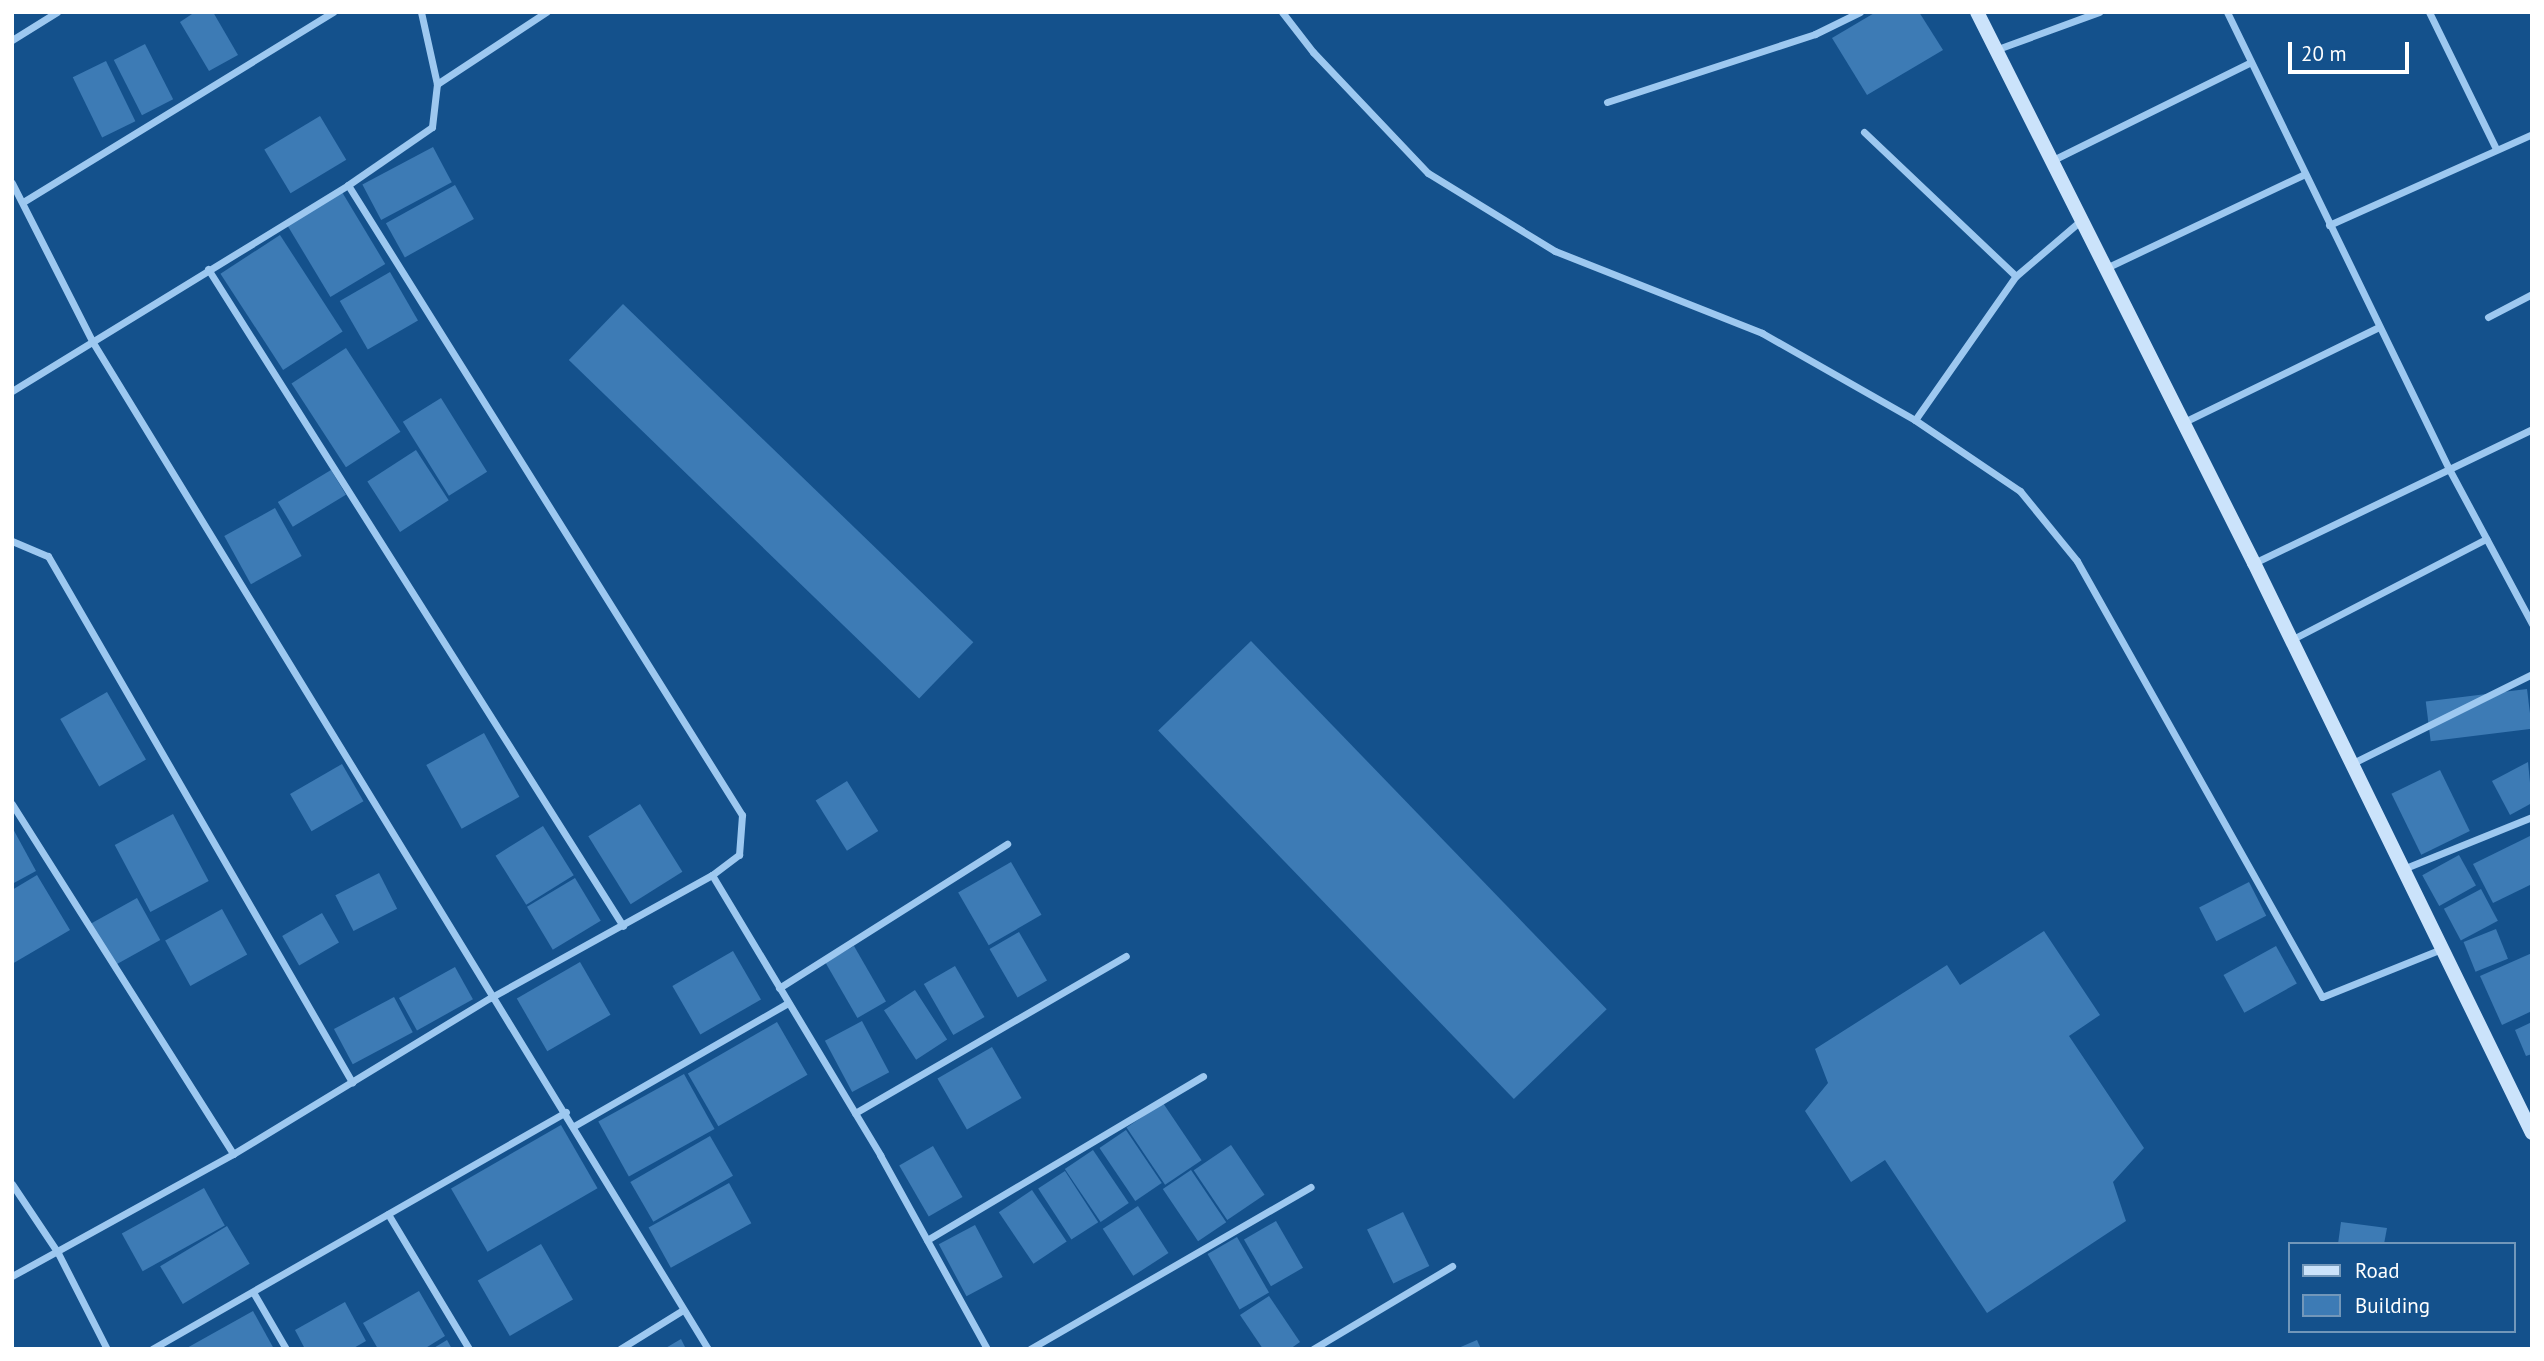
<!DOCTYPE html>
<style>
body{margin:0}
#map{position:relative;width:2544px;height:1361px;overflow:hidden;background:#14518c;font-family:"PT Sans",sans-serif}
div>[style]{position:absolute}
.building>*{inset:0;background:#3d7bb5;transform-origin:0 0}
.street>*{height:7px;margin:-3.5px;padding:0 3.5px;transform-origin:3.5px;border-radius:3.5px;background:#9dc8f0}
.secondary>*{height:14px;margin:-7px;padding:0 7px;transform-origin:7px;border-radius:7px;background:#cbe3fb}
span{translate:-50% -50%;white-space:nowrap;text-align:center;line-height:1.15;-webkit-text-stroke:5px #14518c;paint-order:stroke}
.frame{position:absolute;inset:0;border:14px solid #fff;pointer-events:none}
.legend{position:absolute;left:2288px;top:1242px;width:228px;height:91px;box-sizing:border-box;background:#14518c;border:2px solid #7297ba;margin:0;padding:9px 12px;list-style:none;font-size:21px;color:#fff}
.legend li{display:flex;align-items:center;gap:14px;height:35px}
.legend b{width:35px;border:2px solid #7297ba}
.scale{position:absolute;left:2288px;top:42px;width:121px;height:32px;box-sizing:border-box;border:4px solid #fff;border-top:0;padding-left:9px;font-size:21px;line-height:24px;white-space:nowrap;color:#fff;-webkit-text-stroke:5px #14518c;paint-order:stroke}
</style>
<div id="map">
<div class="building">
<i style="clip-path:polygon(195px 12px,213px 12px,238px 55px,209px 71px,180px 22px)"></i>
<i style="clip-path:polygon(1876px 12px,1919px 12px,1943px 50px,1867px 95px,1832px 38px)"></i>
<i style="left:145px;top:44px;width:62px;height:35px;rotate:63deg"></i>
<i style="left:106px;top:61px;width:67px;height:37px;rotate:64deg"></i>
<i style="left:320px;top:116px;width:51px;height:65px;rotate:59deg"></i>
<i style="left:433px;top:147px;width:40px;height:80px;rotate:62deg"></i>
<i style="left:455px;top:185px;width:39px;height:79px;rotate:61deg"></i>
<i style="left:342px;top:192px;width:84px;height:64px;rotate:59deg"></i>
<i style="left:280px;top:235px;width:115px;height:71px;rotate:57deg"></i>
<i style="left:390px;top:272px;width:56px;height:58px;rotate:60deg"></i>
<i style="left:623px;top:304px;width:487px;height:78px;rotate:44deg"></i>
<i style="left:346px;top:348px;width:100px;height:65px;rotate:57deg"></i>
<i style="left:441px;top:398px;width:87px;height:45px;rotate:58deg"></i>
<i style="left:416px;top:450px;width:60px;height:58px;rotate:57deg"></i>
<i style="left:331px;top:470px;width:29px;height:62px;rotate:59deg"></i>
<i style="left:275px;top:508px;width:55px;height:58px;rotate:61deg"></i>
<i style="left:1251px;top:641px;width:512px;height:129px;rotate:46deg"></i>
<i style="left:2527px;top:689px;width:40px;height:102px;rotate:83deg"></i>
<i style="left:107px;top:692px;width:78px;height:54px;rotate:60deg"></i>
<i style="left:484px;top:733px;width:73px;height:66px;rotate:61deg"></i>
<i style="clip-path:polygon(2528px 762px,2532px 803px,2510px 815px,2492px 781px)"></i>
<i style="left:342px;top:764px;width:43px;height:60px;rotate:60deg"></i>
<i style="left:2440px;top:770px;width:68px;height:54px;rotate:64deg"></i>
<i style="left:847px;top:781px;width:59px;height:37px;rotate:58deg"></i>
<i style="left:640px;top:804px;width:80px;height:61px;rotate:58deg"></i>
<i style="left:173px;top:814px;width:76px;height:66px;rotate:62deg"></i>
<i style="left:543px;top:826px;width:58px;height:56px;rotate:58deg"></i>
<i style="clip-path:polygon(12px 827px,36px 871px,12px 884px)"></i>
<i style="clip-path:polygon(2532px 835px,2532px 884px,2493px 903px,2473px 864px)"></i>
<i style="left:2459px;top:855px;width:35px;height:42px;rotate:61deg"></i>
<i style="left:1011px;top:862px;width:61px;height:61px;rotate:60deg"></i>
<i style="left:379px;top:873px;width:40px;height:49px;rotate:63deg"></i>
<i style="clip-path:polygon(37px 875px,70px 930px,12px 964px,12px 890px)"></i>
<i style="left:575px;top:878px;width:50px;height:56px;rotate:59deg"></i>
<i style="left:2249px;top:882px;width:38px;height:56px;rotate:63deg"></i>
<i style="left:2481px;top:889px;width:36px;height:42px;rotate:62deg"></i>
<i style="left:137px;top:898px;width:48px;height:53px;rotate:61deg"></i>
<i style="left:222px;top:909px;width:52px;height:65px;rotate:61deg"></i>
<i style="left:322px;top:913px;width:34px;height:46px;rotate:60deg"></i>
<i style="left:2496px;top:929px;width:32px;height:35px;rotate:68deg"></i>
<i style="clip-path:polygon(2044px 931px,2100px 1015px,2069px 1036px,2144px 1148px,2113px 1182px,2126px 1221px,1987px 1313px,1885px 1160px,1851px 1182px,1805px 1111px,1828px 1083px,1815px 1049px,1947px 965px,1960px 985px)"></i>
<i style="left:1019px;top:932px;width:56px;height:34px;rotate:60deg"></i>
<i style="left:854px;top:946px;width:64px;height:33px;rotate:60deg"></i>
<i style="left:2276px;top:946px;width:43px;height:60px;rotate:61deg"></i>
<i style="left:733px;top:951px;width:56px;height:70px;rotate:60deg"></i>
<i style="clip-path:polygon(2532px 953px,2532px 1011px,2502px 1025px,2480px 976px)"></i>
<i style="left:580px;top:962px;width:61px;height:73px;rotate:60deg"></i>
<i style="left:955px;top:966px;width:59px;height:36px;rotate:60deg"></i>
<i style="left:455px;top:967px;width:37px;height:64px;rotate:61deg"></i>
<i style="left:915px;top:990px;width:59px;height:37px;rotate:57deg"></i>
<i style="left:394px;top:997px;width:40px;height:68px;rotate:62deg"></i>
<i style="left:862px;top:1021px;width:58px;height:42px;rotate:62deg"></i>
<i style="left:777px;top:1022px;width:61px;height:103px;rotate:60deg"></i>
<i style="clip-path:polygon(2532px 1022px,2532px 1054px,2526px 1056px,2515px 1030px)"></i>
<i style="left:992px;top:1047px;width:59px;height:63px;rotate:60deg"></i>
<i style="left:684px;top:1074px;width:63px;height:98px;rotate:61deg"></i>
<i style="left:1163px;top:1103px;width:69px;height:44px;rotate:56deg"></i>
<i style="left:561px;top:1125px;width:73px;height:127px;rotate:60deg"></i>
<i style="left:1126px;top:1130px;width:64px;height:32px;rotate:56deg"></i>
<i style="left:710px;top:1136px;width:46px;height:92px;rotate:60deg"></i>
<i style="left:1231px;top:1145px;width:60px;height:45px;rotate:56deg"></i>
<i style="left:933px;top:1146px;width:59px;height:39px;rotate:60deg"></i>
<i style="left:1093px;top:1150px;width:64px;height:34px;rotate:56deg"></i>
<i style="left:1191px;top:1170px;width:63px;height:34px;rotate:56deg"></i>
<i style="left:1065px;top:1171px;width:61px;height:32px;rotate:57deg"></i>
<i style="left:729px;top:1183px;width:46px;height:92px;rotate:61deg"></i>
<i style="left:204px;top:1188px;width:43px;height:94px;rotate:61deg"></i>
<i style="left:1032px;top:1190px;width:62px;height:40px;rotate:56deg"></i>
<i style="left:1138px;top:1206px;width:56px;height:42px;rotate:57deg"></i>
<i style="left:1403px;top:1212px;width:60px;height:40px;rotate:64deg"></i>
<i style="left:1276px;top:1221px;width:54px;height:37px;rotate:60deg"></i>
<i style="clip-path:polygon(2341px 1222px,2387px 1228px,2384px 1244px,2338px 1244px)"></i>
<i style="left:975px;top:1225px;width:59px;height:41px;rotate:62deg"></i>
<i style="left:227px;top:1226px;width:44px;height:78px;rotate:59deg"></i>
<i style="left:1237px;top:1237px;width:64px;height:34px;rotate:60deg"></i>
<i style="left:541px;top:1244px;width:64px;height:73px;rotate:60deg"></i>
<i style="clip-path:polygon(419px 1291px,445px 1336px,424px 1349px,378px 1349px,363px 1323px)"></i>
<i style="clip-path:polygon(1269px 1296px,1300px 1342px,1290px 1349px,1263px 1349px,1240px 1315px)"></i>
<i style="clip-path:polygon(345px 1302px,366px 1341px,352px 1349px,305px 1349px,295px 1330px)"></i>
<i style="clip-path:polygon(253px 1311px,274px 1349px,185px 1349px)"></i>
<i style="clip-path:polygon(681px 1339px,686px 1349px,664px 1349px)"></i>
<i style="clip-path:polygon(447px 1340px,452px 1349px,432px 1349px)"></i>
<i style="clip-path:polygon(1477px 1340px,1481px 1349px,1456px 1349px)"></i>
</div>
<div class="street">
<i style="left:421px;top:12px;width:74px;rotate:77.5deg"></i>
<i style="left:1282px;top:12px;width:51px;rotate:52.2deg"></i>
<i style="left:1313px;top:52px;width:167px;rotate:46.5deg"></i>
<i style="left:1428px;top:173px;width:149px;rotate:31.6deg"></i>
<i style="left:1555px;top:251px;width:223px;rotate:21.6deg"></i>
<i style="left:1762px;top:333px;width:176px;rotate:29.6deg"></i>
<i style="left:1915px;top:420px;width:127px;rotate:34.1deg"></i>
<i style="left:2020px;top:491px;width:90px;rotate:50.8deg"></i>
<i style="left:2077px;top:561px;width:500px;rotate:60.67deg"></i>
<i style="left:2322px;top:997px;width:126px;rotate:-21.9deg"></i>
<i style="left:2227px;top:12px;width:508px;rotate:64.09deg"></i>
<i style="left:2449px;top:469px;width:176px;rotate:61.8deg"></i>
<i style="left:2429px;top:12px;width:153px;rotate:63.9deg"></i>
<i style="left:12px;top:40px;width:53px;rotate:-31.9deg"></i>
<i style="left:1995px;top:50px;width:111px;rotate:-20.1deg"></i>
<i style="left:1607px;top:102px;width:219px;rotate:-18.1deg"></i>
<i style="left:1815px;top:34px;width:50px;rotate:-26.1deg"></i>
<i style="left:1864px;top:132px;width:209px;rotate:43.5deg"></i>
<i style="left:2051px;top:161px;width:223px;rotate:-26.3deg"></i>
<i style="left:12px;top:183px;width:177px;rotate:63.1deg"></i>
<i style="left:92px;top:341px;width:1181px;rotate:58.57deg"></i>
<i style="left:23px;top:202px;width:364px;rotate:-31.5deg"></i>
<i style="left:2329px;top:225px;width:222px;rotate:-24.1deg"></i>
<i style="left:2106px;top:268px;width:220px;rotate:-25.3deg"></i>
<i style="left:208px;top:269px;width:777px;rotate:57.72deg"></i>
<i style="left:2488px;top:317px;width:50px;rotate:-27.6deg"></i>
<i style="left:12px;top:391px;width:394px;rotate:-31.5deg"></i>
<i style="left:348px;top:185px;width:102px;rotate:-34.6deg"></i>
<i style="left:432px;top:127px;width:43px;rotate:-83.4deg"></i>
<i style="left:437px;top:84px;width:131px;rotate:-33.4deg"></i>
<i style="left:1915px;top:420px;width:176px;rotate:-55deg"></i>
<i style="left:2016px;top:276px;width:83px;rotate:-40.6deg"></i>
<i style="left:2182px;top:423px;width:219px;rotate:-26deg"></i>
<i style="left:12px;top:541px;width:39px;rotate:23deg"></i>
<i style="left:48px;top:556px;width:608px;rotate:59.97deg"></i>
<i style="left:2254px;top:563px;width:309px;rotate:-25.7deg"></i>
<i style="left:2291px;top:640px;width:220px;rotate:-27.4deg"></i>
<i style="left:2351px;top:764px;width:202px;rotate:-26.4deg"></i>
<i style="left:12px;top:804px;width:414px;rotate:57.7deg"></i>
<i style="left:2403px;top:869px;width:139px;rotate:-22deg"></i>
<i style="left:712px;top:875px;width:327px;rotate:59deg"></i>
<i style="left:880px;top:1155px;width:222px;rotate:61.1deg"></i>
<i style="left:779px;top:988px;width:270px;rotate:-32.3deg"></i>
<i style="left:855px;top:1113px;width:313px;rotate:-30.1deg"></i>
<i style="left:574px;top:1126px;width:247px;rotate:-29.9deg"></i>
<i style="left:12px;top:1184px;width:83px;rotate:56.3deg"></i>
<i style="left:58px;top:1253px;width:108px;rotate:63deg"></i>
<i style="left:388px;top:1214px;width:157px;rotate:59deg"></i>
<i style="left:927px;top:1240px;width:321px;rotate:-30.7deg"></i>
<i style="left:12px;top:1276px;width:252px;rotate:-28.9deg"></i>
<i style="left:233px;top:1154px;width:301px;rotate:-31.3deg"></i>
<i style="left:490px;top:998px;width:254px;rotate:-29deg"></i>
<i style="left:712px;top:875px;width:34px;rotate:-37deg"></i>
<i style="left:739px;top:855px;width:40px;rotate:-85.7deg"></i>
<i style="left:742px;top:815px;width:743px;rotate:-122.02deg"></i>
<i style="left:253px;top:1292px;width:66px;rotate:59.9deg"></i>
<i style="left:152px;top:1349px;width:477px;rotate:-29.8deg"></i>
<i style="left:620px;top:1349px;width:74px;rotate:-31.8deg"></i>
<i style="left:1030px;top:1349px;width:324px;rotate:-30deg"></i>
<i style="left:1313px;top:1349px;width:162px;rotate:-30.8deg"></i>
</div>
<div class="secondary">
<i style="left:1977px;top:12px;width:617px;rotate:63.31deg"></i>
<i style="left:2254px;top:563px;width:634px;rotate:64deg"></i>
</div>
<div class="frame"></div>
<ul class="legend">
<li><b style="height:9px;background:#cbe3fb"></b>Road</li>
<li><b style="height:19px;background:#3d7bb5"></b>Building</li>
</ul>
<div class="scale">20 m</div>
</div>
